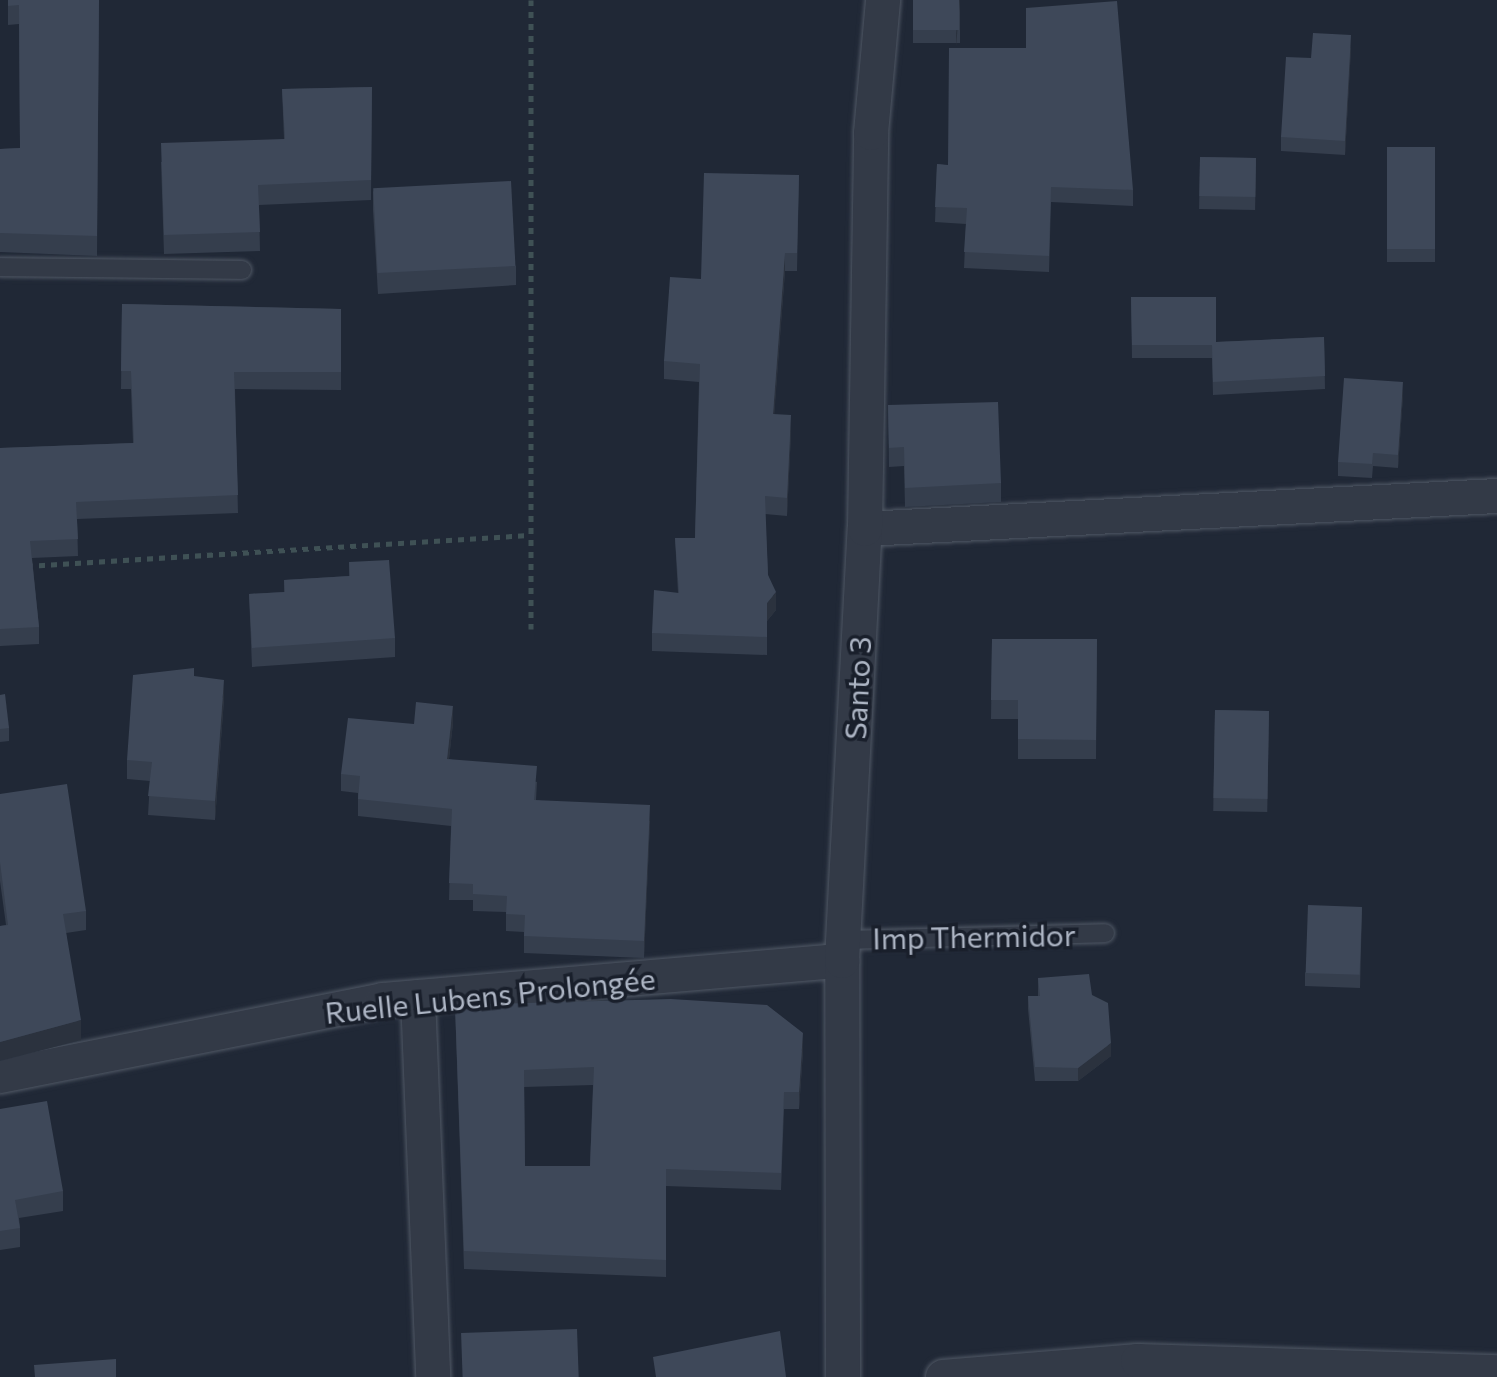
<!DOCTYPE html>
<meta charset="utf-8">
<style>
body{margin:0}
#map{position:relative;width:1497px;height:1377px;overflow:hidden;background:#202836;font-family:Commissioner,sans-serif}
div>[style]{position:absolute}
.path>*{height:5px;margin-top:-2.5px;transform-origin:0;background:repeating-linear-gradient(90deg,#3f5155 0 6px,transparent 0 12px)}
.roads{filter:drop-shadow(0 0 2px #505865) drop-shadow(0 0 2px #505865)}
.lane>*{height:18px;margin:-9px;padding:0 9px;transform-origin:9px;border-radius:9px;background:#333a47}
.street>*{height:34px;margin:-17px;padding:0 17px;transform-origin:17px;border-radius:17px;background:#333a47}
.wall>*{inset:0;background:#353e4d;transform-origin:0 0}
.shaded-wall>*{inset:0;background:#2b323e}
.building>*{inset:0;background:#3e4859;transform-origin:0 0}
span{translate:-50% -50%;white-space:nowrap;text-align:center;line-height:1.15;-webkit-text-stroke:7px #191f2b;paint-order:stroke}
.street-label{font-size:30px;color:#adb5c4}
</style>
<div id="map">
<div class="path">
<i style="left:531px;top:0;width:629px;rotate:90deg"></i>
<i style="left:27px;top:566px;width:503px;rotate:-3.53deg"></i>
</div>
<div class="roads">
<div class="lane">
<i style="left:0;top:267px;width:242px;rotate:0.7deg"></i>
<i style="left:844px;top:940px;width:261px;rotate:-1.5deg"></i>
</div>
<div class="street">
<i style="left:865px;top:529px;width:633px;rotate:-2.99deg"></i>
<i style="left:418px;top:997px;width:380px;rotate:87.7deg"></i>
<i style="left:0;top:1076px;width:390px;rotate:-11.2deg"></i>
<i style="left:383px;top:1000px;width:461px;rotate:-4.9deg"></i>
<i style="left:843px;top:1377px;width:416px;rotate:-90.1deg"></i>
<i style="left:842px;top:961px;width:433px;rotate:-87deg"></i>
<i style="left:865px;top:529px;width:396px;rotate:-89.1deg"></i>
<i style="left:871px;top:133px;width:134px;rotate:-84.8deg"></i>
<i style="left:943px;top:1377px;width:196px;rotate:-4.7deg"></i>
<i style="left:1138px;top:1361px;width:359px;rotate:1.8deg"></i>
</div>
</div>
<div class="wall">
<i style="clip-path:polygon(8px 0,99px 0,97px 256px,0 252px,0 149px,20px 148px,19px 24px,8px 25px)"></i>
<i style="left:913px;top:0;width:47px;height:43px"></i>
<i style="clip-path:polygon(1351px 48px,1345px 155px,1281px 151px,1281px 137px,1311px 58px)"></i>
<i style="clip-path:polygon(372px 87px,371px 200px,259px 205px,260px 251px,164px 254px,161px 162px,284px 139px,282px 89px)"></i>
<i style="left:1387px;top:147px;width:48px;height:115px"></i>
<i style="left:1256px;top:158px;width:52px;height:56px;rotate:91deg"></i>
<i style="clip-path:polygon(937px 164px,1133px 190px,1133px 206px,1051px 202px,1049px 272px,964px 268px,966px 224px,935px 222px)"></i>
<i style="clip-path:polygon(799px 175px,797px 271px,785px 271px,774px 414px,791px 433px,787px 516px,765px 514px,768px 575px,776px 610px,767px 621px,767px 655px,652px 651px,652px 633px,678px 593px,675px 538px,695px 538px,699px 382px,664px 379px,664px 361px,701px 279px)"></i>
<i style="clip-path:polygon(373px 191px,516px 266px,516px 285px,378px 294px,373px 210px)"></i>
<i style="clip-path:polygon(1131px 297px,1216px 342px,1324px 337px,1325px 389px,1213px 395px,1212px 358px,1132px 358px)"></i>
<i style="clip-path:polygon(122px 304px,341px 309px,341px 390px,235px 389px,238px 513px,77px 519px,78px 556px,32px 558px,39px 627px,39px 644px,0 646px,0 448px,133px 443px,131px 389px,121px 389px)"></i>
<i style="clip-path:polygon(1403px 395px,1398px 468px,1373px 466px,1372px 478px,1338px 476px,1338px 462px)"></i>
<i style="clip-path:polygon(888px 405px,1001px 483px,1001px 502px,905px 507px,904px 466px,889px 467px)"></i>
<i style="clip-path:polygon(349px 562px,395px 638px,395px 657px,252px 667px,249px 594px,284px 592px,284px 580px,349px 576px)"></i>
<i style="clip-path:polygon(992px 639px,1097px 639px,1096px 759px,1018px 759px,1018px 719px,991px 719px)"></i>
<i style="clip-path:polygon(194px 676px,224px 699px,215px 820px,148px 815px,150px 781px,127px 779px,127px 760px)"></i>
<i style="clip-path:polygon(0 695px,9px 728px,9px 741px,0 742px)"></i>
<i style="left:1215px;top:710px;width:54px;height:101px;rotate:1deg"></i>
<i style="clip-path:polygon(453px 723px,449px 759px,537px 782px,536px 800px,650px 821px,644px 958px,524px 953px,524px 932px,506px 931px,506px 912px,473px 911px,473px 900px,449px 900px,451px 826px,358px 816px,358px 793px,341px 791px,341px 774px,414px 724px)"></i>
<i style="clip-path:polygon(0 794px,86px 911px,86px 930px,66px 933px,81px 1040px,0 1061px,0 926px,6px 925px,0 881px)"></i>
<i style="clip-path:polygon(1362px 907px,1360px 988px,1305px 986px,1305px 973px)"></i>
<i style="clip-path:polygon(1038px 978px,1092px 995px,1111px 1056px,1078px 1081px,1035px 1081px,1028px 1009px,1028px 996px,1038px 996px)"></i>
<i style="clip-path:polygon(evenodd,455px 1005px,803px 1051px,799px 1109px,784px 1109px,781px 1190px,666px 1186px,666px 1277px,464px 1269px,455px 1005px,593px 1085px,590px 1166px,525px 1166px,524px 1087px,593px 1085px)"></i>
<i style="clip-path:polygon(0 1109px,63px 1191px,63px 1211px,19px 1218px,20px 1228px,20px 1247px,0 1250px)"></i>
</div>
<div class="shaded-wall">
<i style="clip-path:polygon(959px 0,960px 0,956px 47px,956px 34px)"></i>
<i style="clip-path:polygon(1351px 35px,1351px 48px,1345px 155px,1345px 141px)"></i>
<i style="clip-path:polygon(785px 253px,785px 271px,773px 432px,773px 414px)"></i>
<i style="clip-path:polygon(1403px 382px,1403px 395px,1398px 468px,1398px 455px)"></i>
<i style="clip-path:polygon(791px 415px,791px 433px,787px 516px,787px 498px)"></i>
<i style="clip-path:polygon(776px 592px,776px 610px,767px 621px,767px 603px)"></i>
<i style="clip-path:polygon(224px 680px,224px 699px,215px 820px,215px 801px)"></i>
<i style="clip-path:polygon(453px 706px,453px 723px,447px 776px,447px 759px)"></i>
<i style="clip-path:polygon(650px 805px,650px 821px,644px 958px,644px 941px)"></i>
<i style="clip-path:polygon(81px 1020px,81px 1040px,0 1061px,0 1042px)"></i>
<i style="clip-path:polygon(803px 1033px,803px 1051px,799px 1109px,799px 1092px)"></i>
<i style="clip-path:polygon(1111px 1043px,1111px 1056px,1078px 1081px,1078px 1068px)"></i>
</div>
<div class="building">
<i style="clip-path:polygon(8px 0,99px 0,97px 236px,0 233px,0 149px,20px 148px,19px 5px,8px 6px)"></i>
<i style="left:913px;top:0;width:46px;height:30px"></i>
<i style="clip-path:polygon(1117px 1px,1133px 190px,1051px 187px,1049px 256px,964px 252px,967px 208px,935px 207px,937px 164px,948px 165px,949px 48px,1026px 48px,1026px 8px)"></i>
<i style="clip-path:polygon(1313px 33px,1351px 35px,1345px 141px,1281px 137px,1286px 57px,1311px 58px)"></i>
<i style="clip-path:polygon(372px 87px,371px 180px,258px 185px,260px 232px,164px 235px,161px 143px,285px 139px,282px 89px)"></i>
<i style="left:1387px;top:147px;width:48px;height:102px"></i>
<i style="left:1256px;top:158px;width:39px;height:56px;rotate:91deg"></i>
<i style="clip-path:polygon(704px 173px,799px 175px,797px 253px,785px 253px,773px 414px,791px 415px,787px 498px,765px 496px,768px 575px,776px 592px,767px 603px,767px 637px,652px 633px,654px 590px,679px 593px,675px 538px,695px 538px,700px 364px,664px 361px,670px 277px,701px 279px)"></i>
<i style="left:511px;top:181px;width:85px;height:138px;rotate:87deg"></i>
<i style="clip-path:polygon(1131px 297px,1216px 297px,1216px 342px,1324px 337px,1325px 376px,1213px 382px,1212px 345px,1132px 345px)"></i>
<i style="clip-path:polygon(122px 304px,341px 309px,341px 372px,234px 372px,238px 495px,76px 502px,78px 539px,30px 541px,39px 627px,0 629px,0 448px,134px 443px,131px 371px,121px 371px)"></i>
<i style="clip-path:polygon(1344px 378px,1403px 382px,1398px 455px,1373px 453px,1372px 464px,1338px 462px)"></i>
<i style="clip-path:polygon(998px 402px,1001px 483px,905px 488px,904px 447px,889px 448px,888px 405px)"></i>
<i style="clip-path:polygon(389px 560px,395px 638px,252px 648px,249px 594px,285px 592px,284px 580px,350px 576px,349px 562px)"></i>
<i style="clip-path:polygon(992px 639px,1097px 639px,1096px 740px,1018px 739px,1018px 700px,991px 700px)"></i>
<i style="clip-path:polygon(194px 668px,194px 676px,224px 680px,215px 801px,148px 796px,152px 762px,127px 760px,133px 675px)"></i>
<i style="clip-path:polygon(5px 694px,9px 728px,0 729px,0 695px)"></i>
<i style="clip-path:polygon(416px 702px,453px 706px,447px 759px,537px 766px,534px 800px,650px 805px,644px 941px,524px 936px,525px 915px,506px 914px,507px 896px,473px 894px,473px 884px,449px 883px,452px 809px,358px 799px,360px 776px,341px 774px,348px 718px,414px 724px)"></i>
<i style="left:1215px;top:710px;width:54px;height:88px;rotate:1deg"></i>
<i style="clip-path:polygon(67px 784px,86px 911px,63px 914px,81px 1020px,0 1042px,0 926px,8px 925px,0 862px,0 794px)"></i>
<i style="left:1308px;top:905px;width:54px;height:68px;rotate:2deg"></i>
<i style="clip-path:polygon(1089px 974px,1092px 995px,1108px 1003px,1111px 1043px,1078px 1068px,1035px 1067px,1028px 996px,1040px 996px,1038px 978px)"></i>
<i style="clip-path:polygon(evenodd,671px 999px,767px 1005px,803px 1033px,799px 1092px,784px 1092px,781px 1173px,666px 1169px,666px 1260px,464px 1251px,455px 1005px,671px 999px,594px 1067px,590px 1166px,525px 1166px,524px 1070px,594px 1067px)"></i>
<i style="clip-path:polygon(47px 1101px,63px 1191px,15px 1200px,20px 1228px,0 1231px,0 1109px)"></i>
<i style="left:577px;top:1329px;width:48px;height:116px;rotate:88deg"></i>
<i style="clip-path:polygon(780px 1331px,786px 1377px,656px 1377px,653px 1357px)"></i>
<i style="clip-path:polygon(116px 1359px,116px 1377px,35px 1377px,34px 1365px)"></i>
</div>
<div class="street-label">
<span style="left:857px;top:688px;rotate:-87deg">Santo 3</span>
<span style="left:974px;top:936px;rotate:-1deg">Imp Thermidor</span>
<span style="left:490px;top:995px;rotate:-6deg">Ruelle Lubens Prolongée</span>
</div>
</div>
